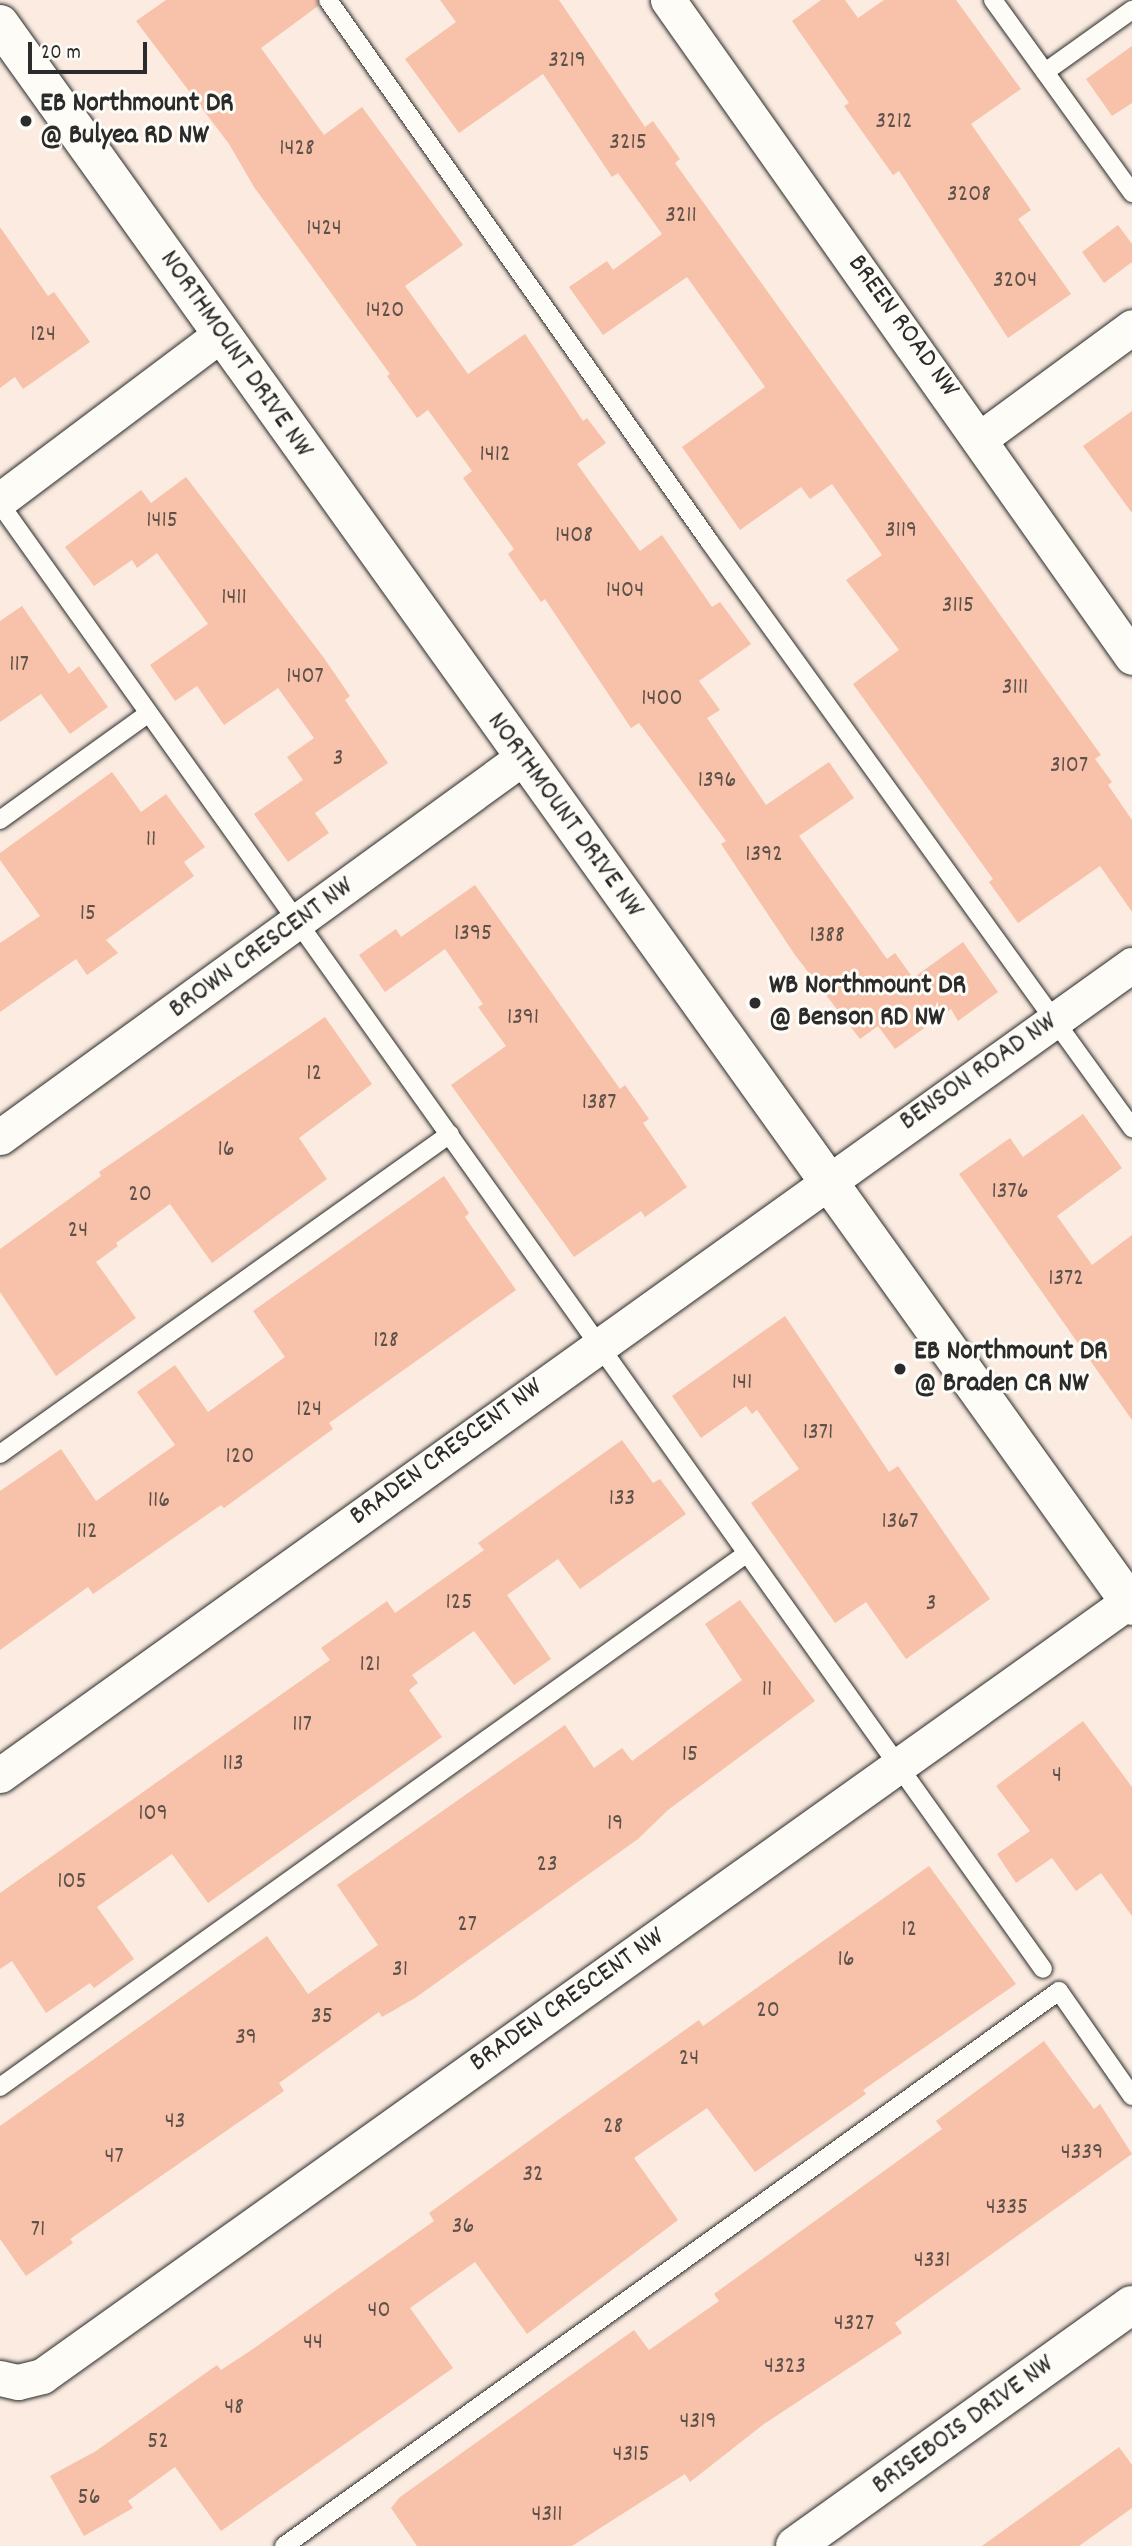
<!DOCTYPE html>
<style>
body{margin:0}
#map{position:relative;width:1132px;height:2546px;overflow:hidden;background:#fbebe0;font-family:Dekko,sans-serif}
div>[style]{position:absolute}
.building>*{inset:0;background:#f7c2a9}
.roads{filter:drop-shadow(0 0 2px #2b2b2b) drop-shadow(0 0 2px #2b2b2b)}
.service>*{height:18px;margin:-9px;padding:0 9px;transform-origin:9px;border-radius:9px;background:#fdfcf7}
.minor>*{height:35px;margin:-17.5px;padding:0 17.5px;transform-origin:17.5px;border-radius:17.5px;background:#fdfcf7}
.tertiary>*{height:38px;margin:-19px;padding:0 19px;transform-origin:19px;border-radius:19px;background:#fdfcf7}
.dots>*{width:19px;height:19px;translate:-50% -50%;box-sizing:border-box;border:4px solid #fdfcf7;border-radius:50%}
span{translate:-50% -50%;white-space:nowrap;text-align:center;line-height:1.15;-webkit-text-stroke:6px #fdfcf7;paint-order:stroke}
.number-label{font-size:24px;color:#5e514a}
.number-label span{-webkit-text-stroke-width:0}
.poi-label{font-size:28px;color:#2b2b2b;font-weight:700}
.left{translate:0 -50%;text-align:left}
.street-label{font-size:28px;color:#2b2b2b}
.scale{position:absolute;left:28px;top:42px;width:119px;height:32px;box-sizing:border-box;border:4px solid #2b2b2b;border-top:0;padding-left:9px;font-size:21px;line-height:24px;white-space:nowrap;color:#2b2b2b;-webkit-text-stroke:5px #fdfcf7;paint-order:stroke}
</style>
<div id="map">
<div class="building">
<i style="clip-path:polygon(166px 0,317px 0,318px 6px,261px 48px,324px 135px,362px 107px,463px 245px,405px 286px,468px 374px,525px 334px,583px 421px,587px 418px,606px 443px,577px 464px,640px 551px,662px 535px,712px 607px,720px 602px,751px 644px,699px 681px,720px 710px,707px 718px,766px 805px,829px 762px,854px 798px,799px 836px,887px 959px,895px 953px,913px 978px,963px 942px,998px 992px,958px 1021px,951px 1009px,895px 1049px,878px 1026px,860px 1039px,795px 955px,721px 844px,726px 841px,639px 723px,631px 728px,545px 599px,541px 602px,518px 569px,508px 554px,514px 549px,463px 478px,472px 471px,428px 410px,417px 418px,387px 376px,390px 374px,254px 187px,229px 144px,136px 21px)"></i>
<i style="clip-path:polygon(440px 0,559px 0,645px 127px,653px 121px,680px 159px,675px 163px,1101px 755px,1095px 759px,1112px 782px,1108px 785px,1132px 820px,1132px 912px,1100px 866px,1018px 923px,989px 882px,993px 879px,853px 684px,899px 650px,846px 580px,882px 555px,832px 484px,810px 499px,801px 487px,740px 530px,682px 447px,765px 387px,687px 277px,603px 335px,569px 287px,607px 261px,613px 270px,662px 234px,618px 173px,612px 177px,543px 74px,459px 133px,405px 59px,456px 22px)"></i>
<i style="clip-path:polygon(821px 0,845px 0,858px 18px,884px 0,956px 0,1021px 89px,971px 124px,1031px 210px,1018px 219px,1071px 294px,1008px 338px,899px 171px,893px 175px,844px 106px,849px 103px,792px 21px)"></i>
<i style="clip-path:polygon(1132px 46px,1132px 103px,1112px 116px,1086px 79px)"></i>
<i style="clip-path:polygon(1118px 225px,1132px 244px,1132px 262px,1104px 283px,1082px 252px)"></i>
<i style="clip-path:polygon(0 227px,48px 296px,54px 292px,90px 342px,23px 389px,15px 377px,0 388px)"></i>
<i style="clip-path:polygon(1132px 411px,1132px 513px,1083px 446px)"></i>
<i style="clip-path:polygon(186px 477px,324px 658px,350px 696px,345px 700px,388px 763px,315px 813px,329px 833px,288px 862px,254px 814px,303px 780px,287px 757px,314px 738px,278px 688px,224px 725px,197px 686px,175px 701px,150px 665px,208px 624px,157px 553px,137px 568px,132px 560px,94px 586px,65px 547px,141px 490px,151px 503px)"></i>
<i style="clip-path:polygon(22px 606px,69px 674px,79px 666px,108px 707px,70px 734px,41px 694px,0 722px,0 621px)"></i>
<i style="clip-path:polygon(112px 772px,141px 812px,166px 794px,205px 847px,184px 862px,194px 876px,106px 940px,118px 953px,87px 975px,76px 959px,0 1012px,0 943px,40px 916px,0 860px,0 853px)"></i>
<i style="clip-path:polygon(475px 885px,620px 1089px,625px 1085px,649px 1119px,643px 1123px,687px 1187px,645px 1217px,641px 1211px,574px 1257px,451px 1085px,506px 1046px,478px 1007px,483px 1004px,445px 949px,385px 992px,359px 955px,396px 929px,401px 937px)"></i>
<i style="clip-path:polygon(325px 1017px,372px 1084px,299px 1138px,327px 1179px,212px 1263px,170px 1204px,116px 1243px,118px 1246px,96px 1262px,136px 1318px,56px 1376px,0 1292px,0 1249px,101px 1176px,99px 1172px)"></i>
<i style="clip-path:polygon(1083px 1114px,1122px 1168px,1057px 1216px,1092px 1265px,1132px 1235px,1132px 1420px,959px 1174px,1010px 1138px,1023px 1157px)"></i>
<i style="clip-path:polygon(444px 1176px,469px 1213px,465px 1217px,516px 1290px,329px 1423px,333px 1429px,224px 1508px,221px 1505px,93px 1594px,88px 1587px,0 1650px,0 1491px,61px 1449px,96px 1501px,175px 1445px,137px 1392px,175px 1365px,208px 1412px,285px 1357px,253px 1311px)"></i>
<i style="clip-path:polygon(785px 1316px,889px 1472px,898px 1466px,990px 1599px,906px 1659px,866px 1602px,835px 1623px,751px 1503px,799px 1469px,757px 1410px,752px 1414px,746px 1406px,701px 1438px,672px 1396px)"></i>
<i style="clip-path:polygon(622px 1440px,653px 1483px,660px 1479px,686px 1514px,580px 1589px,558px 1559px,507px 1595px,551px 1659px,514px 1685px,474px 1631px,412px 1675px,418px 1683px,409px 1690px,442px 1737px,208px 1903px,172px 1854px,97px 1907px,134px 1959px,94px 1988px,90px 1983px,46px 2013px,12px 1961px,0 1969px,0 1893px,330px 1660px,321px 1648px,387px 1601px,395px 1613px,484px 1550px,478px 1543px)"></i>
<i style="clip-path:polygon(740px 1600px,815px 1701px,668px 1810px,638px 1839px,415px 1998px,382px 2017px,379px 2012px,279px 2083px,284px 2091px,70px 2239px,73px 2243px,26px 2276px,0 2239px,0 2126px,267px 1936px,308px 1994px,378px 1945px,337px 1885px,565px 1725px,594px 1768px,622px 1748px,632px 1761px,742px 1680px,705px 1624px)"></i>
<i style="clip-path:polygon(1083px 1721px,1132px 1787px,1132px 1916px,1101px 1873px,1076px 1891px,1052px 1858px,1016px 1883px,997px 1854px,1030px 1831px,996px 1786px)"></i>
<i style="clip-path:polygon(929px 1866px,1016px 1984px,863px 2090px,866px 2094px,755px 2172px,707px 2108px,634px 2158px,678px 2220px,527px 2334px,475px 2262px,410px 2308px,453px 2368px,221px 2531px,175px 2467px,128px 2501px,133px 2508px,84px 2536px,50px 2476px,96px 2451px,217px 2365px,221px 2370px,253px 2349px,434px 2221px,429px 2213px,558px 2120px,699px 2020px,703px 2026px)"></i>
<i style="clip-path:polygon(1044px 2041px,1094px 2109px,1100px 2104px,1132px 2154px,895px 2323px,902px 2333px,764px 2424px,690px 2482px,685px 2474px,572px 2546px,417px 2546px,391px 2508px,400px 2497px,634px 2330px,649px 2350px,719px 2301px,714px 2294px,942px 2129px,936px 2121px)"></i>
<i style="clip-path:polygon(1119px 2447px,1132px 2465px,1132px 2508px,1079px 2546px,982px 2546px)"></i>
</div>
<div class="roads">
<div class="service">
<i style="left:328px;top:0;width:662px;rotate:54.84deg"></i>
<i style="left:709px;top:541px;width:724px;rotate:54.22deg"></i>
<i style="left:993px;top:0;width:238px;rotate:54.2deg"></i>
<i style="left:1045px;top:72px;width:107px;rotate:-35.5deg"></i>
<i style="left:0;top:504px;width:1798px;rotate:54.55deg"></i>
<i style="left:0;top:820px;width:183px;rotate:-35.7deg"></i>
<i style="left:0;top:1454px;width:552px;rotate:-35.42deg"></i>
<i style="left:0;top:2087px;width:917px;rotate:-35.54deg"></i>
<i style="left:284px;top:2546px;width:953px;rotate:-35.61deg"></i>
<i style="left:1059px;top:1991px;width:128px;rotate:55.2deg"></i>
</div>
<div class="minor">
<i style="left:668px;top:0;width:804px;rotate:54.77deg"></i>
<i style="left:981px;top:438px;width:187px;rotate:-36.3deg"></i>
<i style="left:0;top:500px;width:276px;rotate:-36.9deg"></i>
<i style="left:0;top:1137px;width:645px;rotate:-35.98deg"></i>
<i style="left:0;top:1775px;width:1392px;rotate:-35.59deg"></i>
<i style="left:0;top:2378px;width:18px;rotate:13deg"></i>
<i style="left:18px;top:2382px;width:25px;rotate:-14deg"></i>
<i style="left:42px;top:2376px;width:1339px;rotate:-35.48deg"></i>
</div>
<div class="tertiary">
<i style="left:0;top:24px;width:1945px;rotate:54.41deg"></i>
<i style="left:795px;top:2546px;width:414px;rotate:-35.6deg"></i>
</div>
</div>
<div class="dots">
<i style="left:26px;top:121px;background:#2b2b2b"></i>
<i style="left:755px;top:1003px;background:#2b2b2b"></i>
<i style="left:900px;top:1369px;background:#2b2b2b"></i>
</div>
<div class="number-label">
<span style="left:567px;top:62px">3219</span>
<span style="left:894px;top:123px">3212</span>
<span style="left:628px;top:144px">3215</span>
<span style="left:297px;top:150px">1428</span>
<span style="left:969px;top:196px">3208</span>
<span style="left:681px;top:217px">3211</span>
<span style="left:324px;top:230px">1424</span>
<span style="left:1015px;top:282px">3204</span>
<span style="left:385px;top:312px">1420</span>
<span style="left:43px;top:336px">124</span>
<span style="left:495px;top:456px">1412</span>
<span style="left:162px;top:522px">1415</span>
<span style="left:901px;top:532px">3119</span>
<span style="left:574px;top:537px">1408</span>
<span style="left:625px;top:592px">1404</span>
<span style="left:234px;top:599px">1411</span>
<span style="left:958px;top:607px">3115</span>
<span style="left:19px;top:666px">117</span>
<span style="left:305px;top:678px">1407</span>
<span style="left:1015px;top:689px">3111</span>
<span style="left:662px;top:700px">1400</span>
<span style="left:338px;top:760px">3</span>
<span style="left:1069px;top:767px">3107</span>
<span style="left:717px;top:782px">1396</span>
<span style="left:151px;top:841px">11</span>
<span style="left:764px;top:856px">1392</span>
<span style="left:88px;top:915px">15</span>
<span style="left:473px;top:935px">1395</span>
<span style="left:827px;top:937px">1388</span>
<span style="left:523px;top:1019px">1391</span>
<span style="left:314px;top:1075px">12</span>
<span style="left:599px;top:1104px">1387</span>
<span style="left:226px;top:1151px">16</span>
<span style="left:1010px;top:1193px">1376</span>
<span style="left:140px;top:1196px">20</span>
<span style="left:78px;top:1232px">24</span>
<span style="left:1066px;top:1280px">1372</span>
<span style="left:386px;top:1342px">128</span>
<span style="left:742px;top:1384px">141</span>
<span style="left:309px;top:1411px">124</span>
<span style="left:818px;top:1434px">1371</span>
<span style="left:240px;top:1458px">120</span>
<span style="left:622px;top:1500px">133</span>
<span style="left:159px;top:1502px">116</span>
<span style="left:900px;top:1523px">1367</span>
<span style="left:87px;top:1533px">112</span>
<span style="left:459px;top:1604px">125</span>
<span style="left:931px;top:1605px">3</span>
<span style="left:370px;top:1666px">121</span>
<span style="left:767px;top:1691px">11</span>
<span style="left:302px;top:1726px">117</span>
<span style="left:690px;top:1756px">15</span>
<span style="left:233px;top:1765px">113</span>
<span style="left:1057px;top:1777px">4</span>
<span style="left:153px;top:1815px">109</span>
<span style="left:615px;top:1825px">19</span>
<span style="left:547px;top:1866px">23</span>
<span style="left:72px;top:1883px">105</span>
<span style="left:467px;top:1926px">27</span>
<span style="left:909px;top:1931px">12</span>
<span style="left:846px;top:1961px">16</span>
<span style="left:400px;top:1971px">31</span>
<span style="left:768px;top:2012px">20</span>
<span style="left:322px;top:2018px">35</span>
<span style="left:246px;top:2039px">39</span>
<span style="left:689px;top:2060px">24</span>
<span style="left:175px;top:2123px">43</span>
<span style="left:613px;top:2128px">28</span>
<span style="left:1082px;top:2154px">4339</span>
<span style="left:114px;top:2158px">47</span>
<span style="left:533px;top:2176px">32</span>
<span style="left:1007px;top:2209px">4335</span>
<span style="left:463px;top:2228px">36</span>
<span style="left:38px;top:2231px">71</span>
<span style="left:932px;top:2262px">4331</span>
<span style="left:379px;top:2312px">40</span>
<span style="left:854px;top:2325px">4327</span>
<span style="left:313px;top:2344px">44</span>
<span style="left:785px;top:2368px">4323</span>
<span style="left:234px;top:2409px">48</span>
<span style="left:698px;top:2423px">4319</span>
<span style="left:158px;top:2443px">52</span>
<span style="left:631px;top:2456px">4315</span>
<span style="left:89px;top:2499px">56</span>
<span style="left:547px;top:2516px">4311</span>
</div>
<div class="poi-label">
<span class="left" style="left:40px;top:121px">EB Northmount DR<br>@ Bulyea RD NW</span>
<span class="left" style="left:769px;top:1003px">WB Northmount DR<br>@ Benson RD NW</span>
<span class="left" style="left:914px;top:1369px">EB Northmount DR<br>@ Braden CR NW</span>
</div>
<div class="street-label">
<span style="left:902px;top:327px;rotate:54deg">BREEN ROAD NW</span>
<span style="left:235px;top:355px;rotate:55deg">NORTHMOUNT DRIVE NW</span>
<span style="left:564px;top:816px;rotate:54deg">NORTHMOUNT DRIVE NW</span>
<span style="left:262px;top:949px;rotate:-36deg">BROWN CRESCENT NW</span>
<span style="left:979px;top:1073px;rotate:-35deg">BENSON ROAD NW</span>
<span style="left:447px;top:1453px;rotate:-36deg">BRADEN CRESCENT NW</span>
<span style="left:568px;top:2001px;rotate:-35deg">BRADEN CRESCENT NW</span>
<span style="left:964px;top:2426px;rotate:-36deg">BRISEBOIS DRIVE NW</span>
</div>
<div class="scale">20 m</div>
</div>
